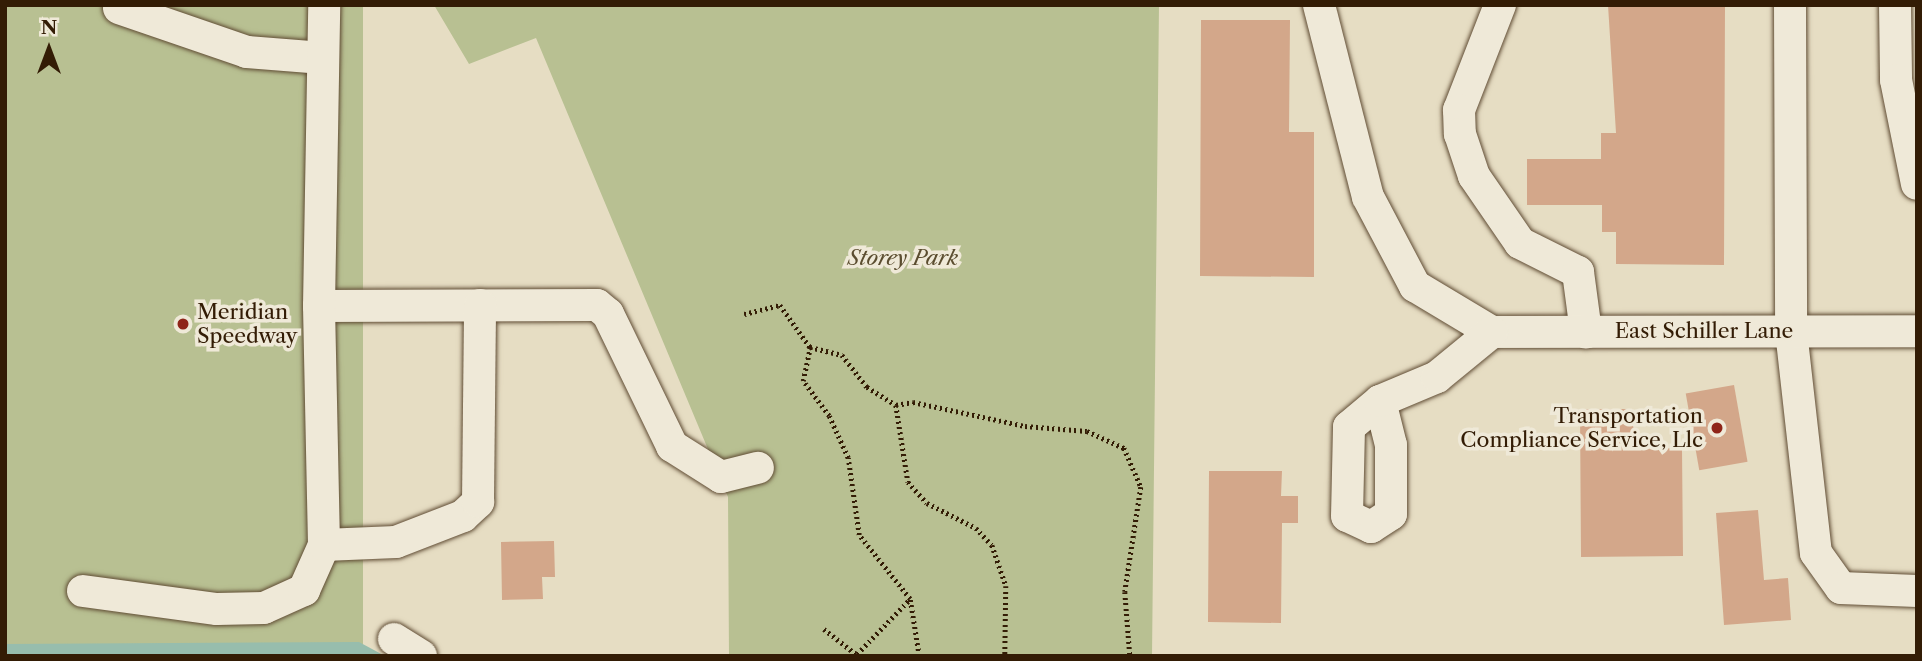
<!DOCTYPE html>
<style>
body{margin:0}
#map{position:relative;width:1922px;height:661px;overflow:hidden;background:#e6ddc3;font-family:"Libre Caslon Text",serif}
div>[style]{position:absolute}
.green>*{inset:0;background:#b8c092;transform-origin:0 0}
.water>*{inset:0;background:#97bdad}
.building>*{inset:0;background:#d3a78a;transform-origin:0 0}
.path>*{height:4.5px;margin-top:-2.25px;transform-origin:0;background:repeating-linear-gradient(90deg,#331c05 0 2px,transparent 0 5.5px)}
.roads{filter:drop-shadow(0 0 2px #604c34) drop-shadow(0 0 2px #604c34)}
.minor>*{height:32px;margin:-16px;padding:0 16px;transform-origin:16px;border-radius:16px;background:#efe9d8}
.dots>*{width:19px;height:19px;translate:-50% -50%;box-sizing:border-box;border:4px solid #efe9d8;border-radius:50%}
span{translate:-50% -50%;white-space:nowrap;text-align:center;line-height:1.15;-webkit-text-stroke:7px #efe9d8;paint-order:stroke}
.park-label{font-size:21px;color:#5b4d2f;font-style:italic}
.poi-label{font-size:21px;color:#331c05}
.left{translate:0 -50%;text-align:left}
.right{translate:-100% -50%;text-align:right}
.street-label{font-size:21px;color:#331c05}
.frame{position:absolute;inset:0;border:7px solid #331c05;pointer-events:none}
.north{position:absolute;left:14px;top:14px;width:70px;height:70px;-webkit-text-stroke:5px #efe9d8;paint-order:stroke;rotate:0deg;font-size:19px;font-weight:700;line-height:28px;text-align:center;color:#331c05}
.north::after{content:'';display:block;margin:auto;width:24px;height:32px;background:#331c05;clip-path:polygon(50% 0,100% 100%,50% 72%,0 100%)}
</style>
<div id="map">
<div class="green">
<i style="left:5px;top:5px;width:358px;height:639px"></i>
<i style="clip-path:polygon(434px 5px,1159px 5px,1152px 656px,729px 656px,728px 497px,536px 38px,469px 64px)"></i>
</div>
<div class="water">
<i style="clip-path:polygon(359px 642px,385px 656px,5px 656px,5px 644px)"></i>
</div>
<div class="building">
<i style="clip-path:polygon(1608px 5px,1725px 5px,1724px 265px,1616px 264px,1616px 232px,1602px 232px,1602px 205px,1527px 205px,1527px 159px,1601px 159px,1601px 133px,1616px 133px)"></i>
<i style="clip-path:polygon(1201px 20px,1290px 20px,1289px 132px,1314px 132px,1314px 277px,1200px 276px)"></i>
<i style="left:1734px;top:385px;width:78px;height:49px;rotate:80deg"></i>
<i style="clip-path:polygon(1580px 409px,1633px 409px,1634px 449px,1682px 448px,1683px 556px,1581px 557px)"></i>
<i style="clip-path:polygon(1209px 471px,1282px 471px,1281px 496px,1298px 496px,1298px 523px,1282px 523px,1281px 623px,1208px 622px)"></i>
<i style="clip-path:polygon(1758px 510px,1764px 580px,1788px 578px,1791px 620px,1724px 625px,1716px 513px)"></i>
<i style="clip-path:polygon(554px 541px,555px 577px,542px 577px,543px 599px,502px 600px,501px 542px)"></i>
</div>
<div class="path">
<i style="left:744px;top:314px;width:37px;rotate:-14deg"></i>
<i style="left:780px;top:305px;width:52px;rotate:54.5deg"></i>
<i style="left:896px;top:405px;width:17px;rotate:-10deg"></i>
<i style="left:913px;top:402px;width:115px;rotate:12.1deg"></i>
<i style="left:1025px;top:426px;width:62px;rotate:4.6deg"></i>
<i style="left:1087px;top:431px;width:41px;rotate:24.7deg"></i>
<i style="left:1124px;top:448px;width:43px;rotate:66.4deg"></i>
<i style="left:1141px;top:487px;width:106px;rotate:98.7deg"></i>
<i style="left:1125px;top:592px;width:64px;rotate:85.5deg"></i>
<i style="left:824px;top:629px;width:41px;rotate:38deg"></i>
<i style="left:857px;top:654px;width:76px;rotate:-46.1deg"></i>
<i style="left:919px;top:656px;width:58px;rotate:-99deg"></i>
<i style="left:910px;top:599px;width:82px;rotate:-128.6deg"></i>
<i style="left:859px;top:535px;width:78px;rotate:-98.1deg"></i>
<i style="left:848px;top:458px;width:46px;rotate:-114.3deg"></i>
<i style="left:829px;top:416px;width:44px;rotate:-126.6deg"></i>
<i style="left:803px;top:381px;width:35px;rotate:-78deg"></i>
<i style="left:810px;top:347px;width:33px;rotate:14deg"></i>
<i style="left:842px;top:355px;width:41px;rotate:52deg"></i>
<i style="left:867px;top:387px;width:34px;rotate:32deg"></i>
<i style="left:896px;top:405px;width:78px;rotate:81.1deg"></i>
<i style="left:908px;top:482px;width:28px;rotate:48deg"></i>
<i style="left:927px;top:503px;width:55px;rotate:27deg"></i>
<i style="left:976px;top:528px;width:23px;rotate:47deg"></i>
<i style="left:992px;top:545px;width:43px;rotate:71.1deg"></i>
<i style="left:1006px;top:586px;width:70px;rotate:90.8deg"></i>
</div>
<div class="roads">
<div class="minor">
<i style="left:1319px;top:5px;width:198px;rotate:75.7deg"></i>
<i style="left:1368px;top:197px;width:101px;rotate:62.2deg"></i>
<i style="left:1415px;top:286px;width:90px;rotate:30.9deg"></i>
<i style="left:1500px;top:5px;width:113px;rotate:111.3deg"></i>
<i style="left:1459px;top:110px;width:24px;rotate:88deg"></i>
<i style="left:1460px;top:134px;width:44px;rotate:71.6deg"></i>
<i style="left:1474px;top:176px;width:81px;rotate:55.5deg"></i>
<i style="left:1520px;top:243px;width:65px;rotate:26.6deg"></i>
<i style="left:1578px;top:272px;width:61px;rotate:82.4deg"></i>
<i style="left:1790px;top:5px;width:326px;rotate:89.8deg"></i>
<i style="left:1791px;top:331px;width:223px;rotate:83.6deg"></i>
<i style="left:1816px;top:553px;width:43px;rotate:54.5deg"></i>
<i style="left:1841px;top:588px;width:76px;rotate:2.3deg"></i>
<i style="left:1895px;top:5px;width:75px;rotate:89.2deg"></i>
<i style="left:1896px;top:80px;width:106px;rotate:78.6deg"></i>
<i style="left:119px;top:8px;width:135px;rotate:19deg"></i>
<i style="left:247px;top:52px;width:76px;rotate:4.5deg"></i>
<i style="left:319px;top:306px;width:278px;rotate:-0.2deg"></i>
<i style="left:597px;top:305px;width:14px;rotate:39deg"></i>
<i style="left:608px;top:314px;width:147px;rotate:64.1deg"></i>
<i style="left:672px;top:446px;width:58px;rotate:32.3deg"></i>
<i style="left:721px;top:477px;width:38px;rotate:-14deg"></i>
<i style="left:1492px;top:332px;width:425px;rotate:-0.1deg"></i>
<i style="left:1380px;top:401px;width:45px;rotate:76deg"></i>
<i style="left:1391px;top:445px;width:69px;rotate:90deg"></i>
<i style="left:1391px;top:514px;width:24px;rotate:147deg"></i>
<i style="left:1371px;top:527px;width:26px;rotate:-155deg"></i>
<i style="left:1347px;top:516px;width:89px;rotate:-88.7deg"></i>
<i style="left:1349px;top:427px;width:40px;rotate:-40deg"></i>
<i style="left:1380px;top:401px;width:62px;rotate:-22.8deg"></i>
<i style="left:1437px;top:377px;width:71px;rotate:-39.3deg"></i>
<i style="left:324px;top:545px;width:72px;rotate:-2.4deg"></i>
<i style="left:396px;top:542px;width:72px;rotate:-21.2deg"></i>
<i style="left:463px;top:516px;width:21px;rotate:-43deg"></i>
<i style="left:478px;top:502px;width:197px;rotate:-89.4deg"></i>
<i style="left:83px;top:591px;width:135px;rotate:7.7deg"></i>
<i style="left:217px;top:609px;width:47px;rotate:-1.2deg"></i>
<i style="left:264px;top:608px;width:44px;rotate:-24.2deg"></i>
<i style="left:304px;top:590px;width:49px;rotate:-66deg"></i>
<i style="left:324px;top:545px;width:239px;rotate:-91.2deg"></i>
<i style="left:319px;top:306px;width:301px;rotate:-89deg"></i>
<i style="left:394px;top:639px;width:32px;rotate:32deg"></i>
</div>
</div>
<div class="dots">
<i style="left:183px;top:324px;background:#8f2418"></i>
<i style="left:1717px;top:428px;background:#8f2418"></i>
</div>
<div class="park-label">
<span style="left:903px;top:258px">Storey Park</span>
</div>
<div class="poi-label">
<span class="left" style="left:197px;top:324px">Meridian<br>Speedway</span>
<span class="right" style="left:1703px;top:428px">Transportation<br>Compliance Service, Llc</span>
</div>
<div class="street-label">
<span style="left:1704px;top:331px">East Schiller Lane</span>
</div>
<div class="frame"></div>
<div class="north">N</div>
</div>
